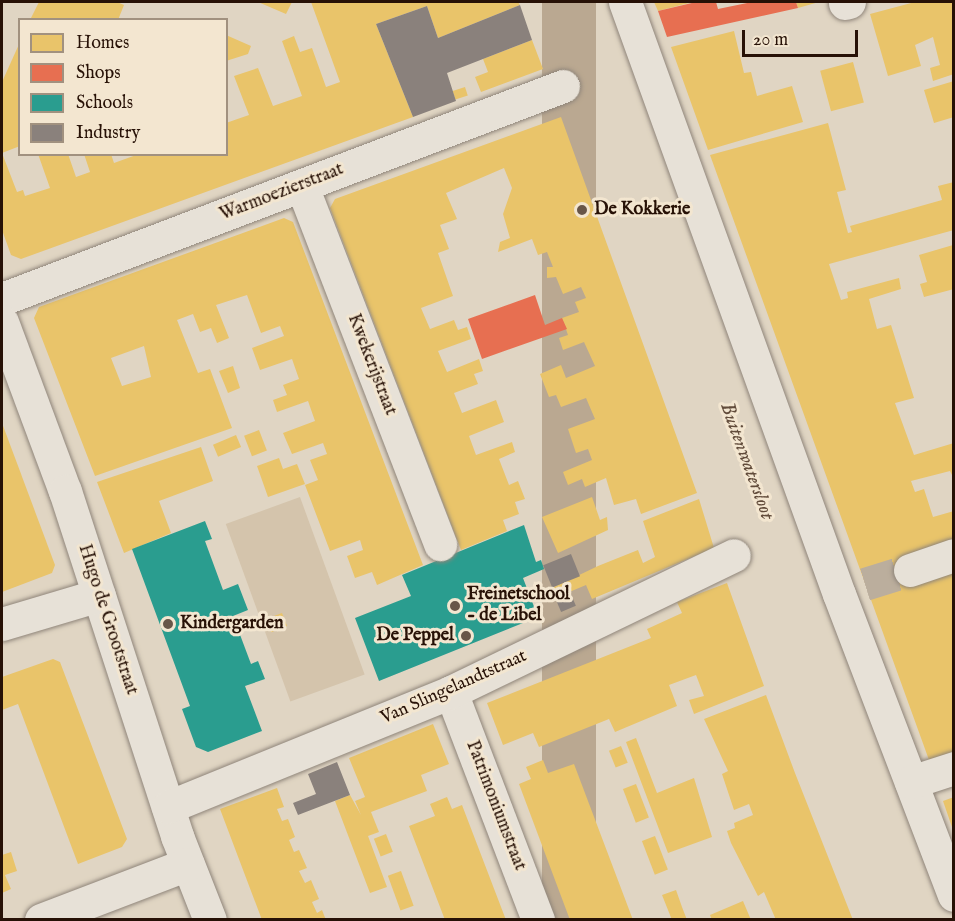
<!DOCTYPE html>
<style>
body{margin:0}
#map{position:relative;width:955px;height:921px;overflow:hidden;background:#e0d5c3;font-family:"IM FELL English",serif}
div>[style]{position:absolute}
.green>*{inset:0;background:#d4c4ac;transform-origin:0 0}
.water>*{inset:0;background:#baa891;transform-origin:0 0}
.homes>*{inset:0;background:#e9c46a;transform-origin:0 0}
.shops>*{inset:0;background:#e76f51}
.schools>*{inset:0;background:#2a9d8f}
.industry>*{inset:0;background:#8a817c;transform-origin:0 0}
.minor-tunnel>*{height:33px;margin-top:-16.5px;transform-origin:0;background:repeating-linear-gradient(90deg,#bbae9d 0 33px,transparent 0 49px)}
.roads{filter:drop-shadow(0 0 2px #8f857a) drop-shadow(0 0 2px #8f857a)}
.minor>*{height:33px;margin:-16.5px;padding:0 16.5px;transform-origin:16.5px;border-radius:16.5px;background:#e7e1d7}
.dots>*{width:16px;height:16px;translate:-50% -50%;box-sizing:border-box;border:3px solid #f3e6d0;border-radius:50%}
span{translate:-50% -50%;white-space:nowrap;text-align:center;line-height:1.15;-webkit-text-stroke:6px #f3e6d0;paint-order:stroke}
.street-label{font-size:18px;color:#271106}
.poi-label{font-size:18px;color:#271106;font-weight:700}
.left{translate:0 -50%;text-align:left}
.right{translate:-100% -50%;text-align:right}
.water-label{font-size:20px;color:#624c3b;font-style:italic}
.frame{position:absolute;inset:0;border:3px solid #271106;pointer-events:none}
.legend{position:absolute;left:18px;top:18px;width:210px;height:138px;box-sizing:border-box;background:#f3e6d0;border:2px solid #a1917f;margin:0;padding:8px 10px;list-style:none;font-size:18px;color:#271106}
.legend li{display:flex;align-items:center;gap:12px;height:30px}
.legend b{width:30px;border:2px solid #a1917f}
.scale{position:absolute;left:742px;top:30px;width:116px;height:27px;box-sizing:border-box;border:3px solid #271106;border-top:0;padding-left:8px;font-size:18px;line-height:21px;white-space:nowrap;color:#271106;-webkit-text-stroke:4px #f3e6d0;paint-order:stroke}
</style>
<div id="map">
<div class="green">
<i style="left:300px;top:497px;width:189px;height:79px;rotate:70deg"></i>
</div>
<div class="water">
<i style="left:542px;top:2px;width:54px;height:978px"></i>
</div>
<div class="homes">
<i style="clip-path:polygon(39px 2px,117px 2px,124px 5px,118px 20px,30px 20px)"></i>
<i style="clip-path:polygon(258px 2px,292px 2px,286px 14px)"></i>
<i style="clip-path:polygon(311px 2px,518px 2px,520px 5px,438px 38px,427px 6px,376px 24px,413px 117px,21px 259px,11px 255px,2px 230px,2px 153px,17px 192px,23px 190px,25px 196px,50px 188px,38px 154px,68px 154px,76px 177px,90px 172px,84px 154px,111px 154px,114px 163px,139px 154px,226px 154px,226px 123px,249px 115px,234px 76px,258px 68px,273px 106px,302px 96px,282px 41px,294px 36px,300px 52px,312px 48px,326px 87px,340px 82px)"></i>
<i style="clip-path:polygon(654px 2px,693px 2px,658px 11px)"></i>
<i style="clip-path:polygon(796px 2px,819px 2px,798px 8px)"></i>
<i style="clip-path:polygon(915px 2px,954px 2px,954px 74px,933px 81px,930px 68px,940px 65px,933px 37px,915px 45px,921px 66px,888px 76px,870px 14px)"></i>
<i style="clip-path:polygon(734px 31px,744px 73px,751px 72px,757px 96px,792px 86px,803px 122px,708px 150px,671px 47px)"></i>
<i style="clip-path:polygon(226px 35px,251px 46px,248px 54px,226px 61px)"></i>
<i style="clip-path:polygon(532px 40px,543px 69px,481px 92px,475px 77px,488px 72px,483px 59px)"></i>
<i style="clip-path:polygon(20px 42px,20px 146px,2px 153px,2px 82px)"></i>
<i style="left:853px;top:62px;width:42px;height:34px;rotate:75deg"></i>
<i style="clip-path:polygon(954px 81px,954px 117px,934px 123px,924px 90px)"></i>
<i style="left:465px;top:87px;width:9px;height:13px;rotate:72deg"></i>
<i style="clip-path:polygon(561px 117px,697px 493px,641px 514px,636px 499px,614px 505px,606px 478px,585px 487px,582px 479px,568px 485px,563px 472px,592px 460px,588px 449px,576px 453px,568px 429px,595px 419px,586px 398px,561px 407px,556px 395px,549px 397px,540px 374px,561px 365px,566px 378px,595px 366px,584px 342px,563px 350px,559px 338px,568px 335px,562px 318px,579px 312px,575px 302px,586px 298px,581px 287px,563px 294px,556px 277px,547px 278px,547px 267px,553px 267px,547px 252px,538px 255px,532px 239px,498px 252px,500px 242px,510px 238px,503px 214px,512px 188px,504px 168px,446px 193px,457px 219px,440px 225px,449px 249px,438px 253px,453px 296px,421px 308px,430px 329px,454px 320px,458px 330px,467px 327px,471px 339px,438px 351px,447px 372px,479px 359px,483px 371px,474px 374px,478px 384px,454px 393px,462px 413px,496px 400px,504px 422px,469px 436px,476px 455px,512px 442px,515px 452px,499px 459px,509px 485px,518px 481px,525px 499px,515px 502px,519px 514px,503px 520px,507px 531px,461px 550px,330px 208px,335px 199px)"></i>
<i style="clip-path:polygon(828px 123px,846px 190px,837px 192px,848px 233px,852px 232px,850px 226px,942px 200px,938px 186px,954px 182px,954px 230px,829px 264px,841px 300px,848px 298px,847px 292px,899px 278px,901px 289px,869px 299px,877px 329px,891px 325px,914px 398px,895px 403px,914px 455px,954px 443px,954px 479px,950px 471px,911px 481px,915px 492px,924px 489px,933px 517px,954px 511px,954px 753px,929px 760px,710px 155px)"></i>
<i style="clip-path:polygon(evenodd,284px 218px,293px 222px,423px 565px,377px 585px,372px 572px,355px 578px,347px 556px,363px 550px,360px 540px,330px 551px,305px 485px,318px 480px,310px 460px,327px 454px,323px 443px,292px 454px,283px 433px,315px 421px,308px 401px,277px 412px,273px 400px,287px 395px,283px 385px,299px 379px,292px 359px,260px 370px,252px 348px,284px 336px,280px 326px,261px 333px,247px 295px,216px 305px,229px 338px,217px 343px,211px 328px,200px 332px,193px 314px,177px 320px,198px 373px,210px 369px,232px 428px,95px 476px,34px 318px,39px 307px,284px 218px,144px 346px,151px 377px,122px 386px,111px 358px,144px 346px)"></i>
<i style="clip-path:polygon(953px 245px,954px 289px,924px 297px,920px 284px,927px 282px,919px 255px)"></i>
<i style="clip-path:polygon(233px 366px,240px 388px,228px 393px,219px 371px)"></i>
<i style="clip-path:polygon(2px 423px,55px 565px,52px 573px,2px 592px)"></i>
<i style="left:259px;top:430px;width:22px;height:16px;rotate:69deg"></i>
<i style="left:236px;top:435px;width:13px;height:25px;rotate:67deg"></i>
<i style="clip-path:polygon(201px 447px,213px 481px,159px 501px,171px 533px,124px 553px,97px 482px)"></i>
<i style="clip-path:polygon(279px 458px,283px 469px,297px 464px,305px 484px,268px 497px,257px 466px)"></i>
<i style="clip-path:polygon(592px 497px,600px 520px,607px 517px,608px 530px,558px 553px,542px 517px)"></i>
<i style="clip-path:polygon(699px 499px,714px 548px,592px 599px,586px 585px,555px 598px,552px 588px,598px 566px,638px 550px,643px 563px,655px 557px,643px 521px)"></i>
<i style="clip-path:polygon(727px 583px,764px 686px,694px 714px,689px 700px,704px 696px,696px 675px,669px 685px,677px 706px,615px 732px,609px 719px,539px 747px,533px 733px,503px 745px,487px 703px,651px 638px,647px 629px,682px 613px,677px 602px)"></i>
<i style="left:282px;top:613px;width:14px;height:17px;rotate:69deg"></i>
<i style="clip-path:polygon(53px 659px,60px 662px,127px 839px,122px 847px,78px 864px,18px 704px,2px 710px,2px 677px)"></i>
<i style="clip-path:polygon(766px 695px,795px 773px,853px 920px,776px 920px,764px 892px,758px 896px,731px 843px,727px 831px,735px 828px,734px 823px,753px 815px,749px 804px,734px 810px,722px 774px,728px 771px,704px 719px)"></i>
<i style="clip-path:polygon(433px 724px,449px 764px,421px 775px,427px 791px,371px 812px,379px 832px,368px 836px,387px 887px,370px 893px,335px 801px,350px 795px,361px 815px,355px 801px,365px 797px,349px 758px)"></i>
<i style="clip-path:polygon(636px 738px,657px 793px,694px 778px,712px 837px,668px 853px,626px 742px)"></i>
<i style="left:621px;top:746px;width:18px;height:13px;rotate:68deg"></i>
<i style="clip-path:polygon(543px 760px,548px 773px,574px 764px,633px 920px,570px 920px,519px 784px,531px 779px,526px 767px)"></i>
<i style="left:636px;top:784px;width:36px;height:14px;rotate:69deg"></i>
<i style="clip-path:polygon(277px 788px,284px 807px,277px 809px,282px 821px,288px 819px,295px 837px,289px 840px,294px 852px,299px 850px,307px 868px,299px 871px,305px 883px,311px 880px,319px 899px,312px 902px,317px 913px,322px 910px,326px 920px,262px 920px,220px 809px)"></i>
<i style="clip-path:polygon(447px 797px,452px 809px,462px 805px,506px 920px,445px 920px,409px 826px,435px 816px,430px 804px)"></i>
<i style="clip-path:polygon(954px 797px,954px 830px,953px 830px,943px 801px)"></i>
<i style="left:386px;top:834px;width:19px;height:13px;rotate:69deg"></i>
<i style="left:655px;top:836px;width:36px;height:14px;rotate:69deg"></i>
<i style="clip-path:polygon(11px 852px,17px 871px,5px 875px,11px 889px,2px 893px,2px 855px)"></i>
<i style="left:401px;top:871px;width:37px;height:14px;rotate:70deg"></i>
<i style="clip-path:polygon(676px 890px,682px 907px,687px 920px,672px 920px,662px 895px)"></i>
<i style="clip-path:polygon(743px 901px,751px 920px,712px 920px,710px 915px)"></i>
</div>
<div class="shops">
<i style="clip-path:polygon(696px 2px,716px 2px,718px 9px,752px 2px,796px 2px,798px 8px,667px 37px,658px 11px)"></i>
<i style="clip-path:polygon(535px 295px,545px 325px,562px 318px,567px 329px,482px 359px,468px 319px)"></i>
</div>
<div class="schools">
<i style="clip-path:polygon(205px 521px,212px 539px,205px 541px,223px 590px,238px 584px,248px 610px,233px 616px,251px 664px,258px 661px,265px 679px,245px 686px,262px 731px,208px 752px,196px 747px,182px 709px,190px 706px,132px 549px)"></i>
<i style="clip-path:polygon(524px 525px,536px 562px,541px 560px,544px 569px,523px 578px,538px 617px,379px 681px,355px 618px,411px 596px,402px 575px)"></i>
</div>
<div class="industry">
<i style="clip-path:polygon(520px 5px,532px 40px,447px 73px,456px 101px,413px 117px,376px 24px,427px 6px,438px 38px)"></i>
<i style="left:571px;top:554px;width:24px;height:30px;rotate:68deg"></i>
<i style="left:570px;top:592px;width:15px;height:16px;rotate:67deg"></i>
<i style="clip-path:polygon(337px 762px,350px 795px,298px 815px,293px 803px,316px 794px,308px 774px)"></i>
</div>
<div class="minor-tunnel">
<i style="left:865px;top:584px;width:47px;rotate:-17.3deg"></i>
</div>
<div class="roads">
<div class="minor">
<i style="left:625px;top:2px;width:629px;rotate:70.13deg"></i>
<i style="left:839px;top:594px;width:322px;rotate:69.1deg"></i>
<i style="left:845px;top:3px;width:4px;rotate:-14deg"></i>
<i style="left:302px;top:186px;width:384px;rotate:68.9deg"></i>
<i style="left:2px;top:299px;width:600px;rotate:-20.79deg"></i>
<i style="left:2px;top:322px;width:180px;rotate:69.6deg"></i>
<i style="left:65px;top:491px;width:363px;rotate:72deg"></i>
<i style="left:177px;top:836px;width:90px;rotate:68.6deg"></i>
<i style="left:910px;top:570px;width:46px;rotate:-18.8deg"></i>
<i style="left:2px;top:624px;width:101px;rotate:-16.6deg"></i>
<i style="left:451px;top:692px;width:244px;rotate:69.1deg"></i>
<i style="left:911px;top:782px;width:45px;rotate:-18deg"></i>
<i style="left:168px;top:807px;width:305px;rotate:-22.1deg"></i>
<i style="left:451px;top:692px;width:314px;rotate:-25.8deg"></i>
<i style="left:41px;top:920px;width:157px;rotate:-20.9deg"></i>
</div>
</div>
<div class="dots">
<i style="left:582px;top:210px;background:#685648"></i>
<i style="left:455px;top:606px;background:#685648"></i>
<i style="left:168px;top:624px;background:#685648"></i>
<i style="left:466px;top:636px;background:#685648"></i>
</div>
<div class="street-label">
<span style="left:282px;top:193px;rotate:-21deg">Warmoezierstraat</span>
<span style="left:371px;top:365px;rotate:69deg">Kwekerijstraat</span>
<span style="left:107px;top:620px;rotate:72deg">Hugo de Grootstraat</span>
<span style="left:454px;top:688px;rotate:-24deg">Van Slingelandtstraat</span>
<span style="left:495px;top:806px;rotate:69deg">Patrimoniumstraat</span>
</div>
<div class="poi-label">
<span class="left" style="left:594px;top:210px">De Kokkerie</span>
<span class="left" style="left:467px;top:606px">Freinetschool<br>- de Libel</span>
<span class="left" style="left:180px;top:624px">Kindergarden</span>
<span class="right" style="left:454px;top:636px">De Peppel</span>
</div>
<div class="water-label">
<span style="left:747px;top:461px;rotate:70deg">Buitenwatersloot</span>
</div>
<div class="frame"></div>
<ul class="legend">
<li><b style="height:16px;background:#e9c46a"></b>Homes</li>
<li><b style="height:16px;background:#e76f51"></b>Shops</li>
<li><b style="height:16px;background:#2a9d8f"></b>Schools</li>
<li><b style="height:16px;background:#8a817c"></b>Industry</li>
</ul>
<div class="scale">20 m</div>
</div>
